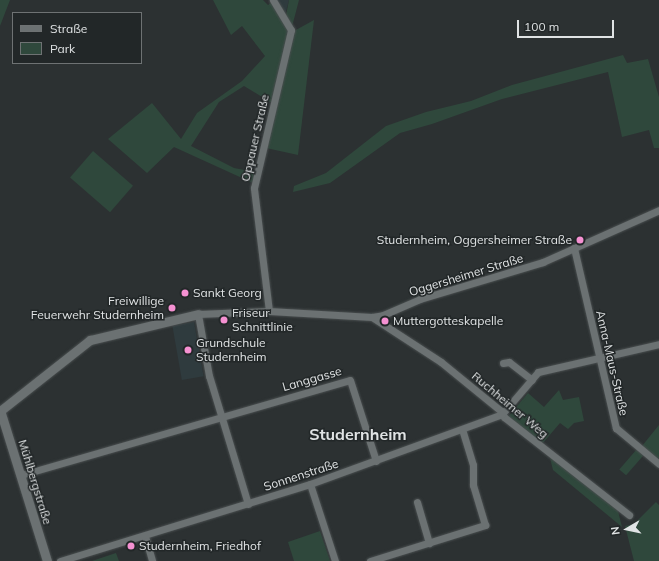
<!DOCTYPE html>
<meta charset="utf-8">
<style>
body{margin:0}
#map{position:relative;width:659px;height:561px;overflow:hidden;background:#2c3132;font-family:Mulish,sans-serif}
div>[style]{position:absolute}
.built>*{inset:0;background:#2f3b3e;transform-origin:0 0}
.green>*{inset:0;background:#2f483c;transform-origin:0 0}
.roads{filter:drop-shadow(0 0 1px #494e4f) drop-shadow(0 0 1px #494e4f)}
.minor>*{height:7px;margin:-3.5px;padding:0 3.5px;transform-origin:3.5px;border-radius:3.5px;background:#6b7172}
.tertiary>*{height:9px;margin:-4.5px;padding:0 4.5px;transform-origin:4.5px;border-radius:4.5px;background:#6b7172}
.dots>*{width:11px;height:11px;translate:-50% -50%;box-sizing:border-box;border:2px solid #222728;border-radius:50%}
span{translate:-50% -50%;white-space:nowrap;text-align:center;line-height:1.15;-webkit-text-stroke:3px #222728;paint-order:stroke}
.street-label{font-size:12px;color:#e0e3e4}
.poi-label{font-size:12px;color:#e0e3e4}
.right{translate:-100% -50%;text-align:right}
.left{translate:0 -50%;text-align:left}
.district-label{font-size:16px;color:#e0e3e4;font-weight:700}
.legend{position:absolute;left:12px;top:12px;width:130px;height:52px;box-sizing:border-box;background:#222728;border:1px solid #6e7273;margin:0;padding:5px 7px;list-style:none;font-size:12px;color:#e0e3e4}
.legend li{display:flex;align-items:center;gap:8px;height:20px}
.legend b{width:20px;border:1px solid #6e7273}
.north{position:absolute;left:607px;top:509px;width:40px;height:40px;-webkit-text-stroke:3px #222728;paint-order:stroke;rotate:261deg;font-size:11px;font-weight:700;line-height:16px;text-align:center;color:#e0e3e4}
.north::after{content:'';display:block;margin:auto;width:14px;height:18px;background:#e0e3e4;clip-path:polygon(50% 0,100% 100%,50% 72%,0 100%)}
.scale{position:absolute;left:517px;top:20px;width:97px;height:18px;box-sizing:border-box;border:2px solid #e0e3e4;border-top:0;padding-left:5px;font-size:12px;line-height:14px;white-space:nowrap;color:#e0e3e4;-webkit-text-stroke:3px #222728;paint-order:stroke}
</style>
<div id="map">
<div class="built">
<i style="clip-path:polygon(276px 0,289px 0,285px 15px)"></i>
<i style="left:194px;top:322px;width:55px;height:22px;rotate:80deg"></i>
</div>
<div class="green">
<i style="clip-path:polygon(0 0,10px 0,0 26px)"></i>
<i style="clip-path:polygon(213px 0,263px 0,268px 5px,273px 1px,286px 15px,289px 0,299px 0,272px 103px,244px 86px,219px 102px,191px 146px,234px 168px,255px 172px,253px 183px,174px 147px,147px 173px,108px 139px,152px 103px,181px 139px,197px 113px,242px 81px,265px 56px,242px 26px,231px 35px)"></i>
<i style="clip-path:polygon(314px 20px,298px 155px,266px 148px,294px 31px)"></i>
<i style="clip-path:polygon(623px 55px,627px 63px,648px 59px,659px 97px,659px 148px,654px 148px,649px 130px,622px 137px,608px 72px,502px 99px,432px 124px,400px 133px,330px 183px,293px 192px,294px 186px,326px 173px,386px 126px,426px 112px,471px 101px,512px 85px)"></i>
<i style="left:93px;top:151px;width:53px;height:35px;rotate:41deg"></i>
<i style="clip-path:polygon(559px 390px,563px 400px,579px 397px,584px 421px,574px 423px,568px 429px,560px 423px,542px 444px,508px 417px,528px 393px,544px 407px)"></i>
<i style="clip-path:polygon(659px 425px,659px 457px,658px 459px,642px 446px)"></i>
<i style="left:637px;top:449px;width:9px;height:27px;rotate:41deg"></i>
<i style="clip-path:polygon(549px 454px,618px 511px,622px 527px,553px 470px)"></i>
<i style="clip-path:polygon(656px 502px,659px 505px,659px 561px,634px 561px,625px 526px,634px 524px)"></i>
<i style="clip-path:polygon(320px 531px,330px 561px,294px 561px,288px 542px)"></i>
<i style="clip-path:polygon(116px 553px,119px 561px,92px 561px)"></i>
</div>
<div class="roads">
<div class="minor">
<i style="left:574px;top:248px;width:185px;rotate:76.9deg"></i>
<i style="left:616px;top:428px;width:56px;rotate:39.9deg"></i>
<i style="left:269px;top:311px;width:124px;rotate:-97deg"></i>
<i style="left:254px;top:188px;width:162px;rotate:-76.8deg"></i>
<i style="left:291px;top:30px;width:35px;rotate:-121deg"></i>
<i style="left:372px;top:317px;width:82px;rotate:33.1deg"></i>
<i style="left:441px;top:362px;width:77px;rotate:39.2deg"></i>
<i style="left:501px;top:411px;width:7px;rotate:63deg"></i>
<i style="left:504px;top:417px;width:159px;rotate:38.1deg"></i>
<i style="left:503px;top:363px;width:6px;rotate:-9deg"></i>
<i style="left:509px;top:362px;width:29px;rotate:38deg"></i>
<i style="left:21px;top:475px;width:342px;rotate:-16.1deg"></i>
<i style="left:350px;top:380px;width:85px;rotate:72.2deg"></i>
<i style="left:310px;top:484px;width:81px;rotate:72deg"></i>
<i style="left:417px;top:502px;width:43px;rotate:73.7deg"></i>
<i style="left:248px;top:504px;width:134px;rotate:-106.9deg"></i>
<i style="left:209px;top:376px;width:63px;rotate:-100.1deg"></i>
<i style="left:198px;top:314px;width:71px;rotate:-2.4deg"></i>
<i style="left:269px;top:311px;width:103px;rotate:3.3deg"></i>
<i style="left:372px;top:317px;width:11px;rotate:-10deg"></i>
<i style="left:383px;top:315px;width:40px;rotate:-23.4deg"></i>
<i style="left:420px;top:299px;width:128px;rotate:-16.7deg"></i>
<i style="left:543px;top:262px;width:127px;rotate:-24.1deg"></i>
<i style="left:145px;top:536px;width:26px;rotate:74deg"></i>
<i style="left:60px;top:561px;width:262px;rotate:-17.1deg"></i>
<i style="left:310px;top:484px;width:204px;rotate:-20deg"></i>
<i style="left:502px;top:414px;width:55px;rotate:-49.4deg"></i>
<i style="left:538px;top:372px;width:124px;rotate:-13deg"></i>
<i style="left:370px;top:561px;width:121px;rotate:-17.4deg"></i>
<i style="left:485px;top:525px;width:42px;rotate:-106.7deg"></i>
<i style="left:473px;top:485px;width:20px;rotate:-90deg"></i>
<i style="left:473px;top:465px;width:37px;rotate:-107deg"></i>
</div>
<div class="tertiary">
<i style="left:0;top:410px;width:158px;rotate:72.7deg"></i>
<i style="left:0;top:411px;width:115px;rotate:-38.3deg"></i>
<i style="left:90px;top:340px;width:111px;rotate:-13.5deg"></i>
</div>
</div>
<div class="dots">
<i style="left:580px;top:240px;background:#f591d2"></i>
<i style="left:185px;top:293px;background:#f591d2"></i>
<i style="left:172px;top:308px;background:#f591d2"></i>
<i style="left:224px;top:320px;background:#f591d2"></i>
<i style="left:385px;top:321px;background:#f591d2"></i>
<i style="left:188px;top:350px;background:#f591d2"></i>
<i style="left:131px;top:546px;background:#f591d2"></i>
</div>
<div class="street-label">
<span style="left:255px;top:138px;rotate:-77deg">Oppauer Straße</span>
<span style="left:466px;top:275px;rotate:-17deg">Oggersheimer Straße</span>
<span style="left:612px;top:363px;rotate:77deg">Anna-Maus-Straße</span>
<span style="left:312px;top:379px;rotate:-16deg">Langgasse</span>
<span style="left:510px;top:405px;rotate:40deg">Ruchheimer Weg</span>
<span style="left:301px;top:475px;rotate:-18deg">Sonnenstraße</span>
<span style="left:35px;top:482px;rotate:73deg">Mühlbergstraße</span>
</div>
<div class="poi-label">
<span class="right" style="left:572px;top:240px">Studernheim, Oggersheimer Straße</span>
<span class="left" style="left:193px;top:293px">Sankt Georg</span>
<span class="right" style="left:164px;top:308px">Freiwillige<br>Feuerwehr Studernheim</span>
<span class="left" style="left:232px;top:320px">Friseur<br>Schnittlinie</span>
<span class="left" style="left:393px;top:321px">Muttergotteskapelle</span>
<span class="left" style="left:196px;top:350px">Grundschule<br>Studernheim</span>
<span class="left" style="left:139px;top:546px">Studernheim, Friedhof</span>
</div>
<div class="district-label">
<span style="left:358px;top:434px">Studernheim</span>
</div>
<ul class="legend">
<li><b style="height:5px;background:#6b7172"></b>Straße</li>
<li><b style="height:11px;background:#2f483c"></b>Park</li>
</ul>
<div class="north">N</div>
<div class="scale">100 m</div>
</div>
